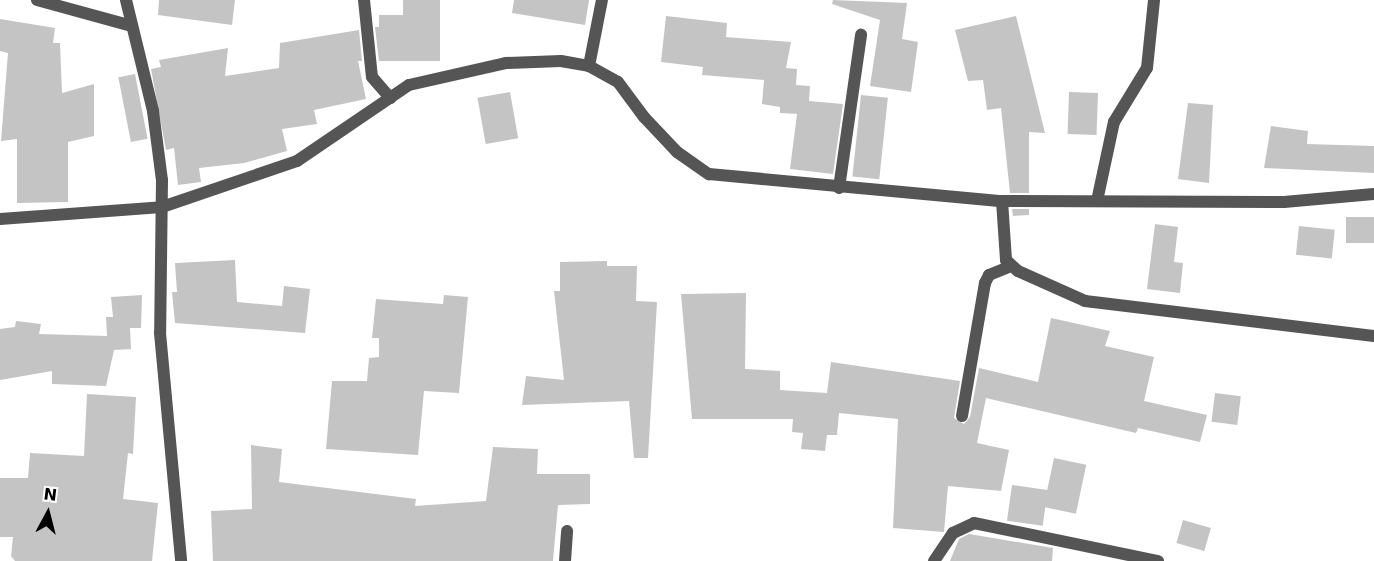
<!DOCTYPE html>
<style>
body{margin:0}
#map{position:relative;width:1374px;height:561px;overflow:hidden;background:#fff;font-family:"DejaVu Sans",sans-serif}
div>[style]{position:absolute}
.building>*{inset:0;background:#c4c4c4;transform-origin:0 0}
.street>*{height:12px;margin:-6px;padding:0 6px;transform-origin:6px;border-radius:6px;background:#555}
span{translate:-50% -50%;white-space:nowrap;text-align:center;line-height:1.15;-webkit-text-stroke:6px #fff;paint-order:stroke}
.north{position:absolute;left:18px;top:483px;width:60px;height:60px;-webkit-text-stroke:4px #fff;paint-order:stroke;rotate:7deg;font-size:16px;font-weight:700;line-height:24px;text-align:center;color:#000}
.north::after{content:'';display:block;margin:auto;width:21px;height:27px;background:#000;clip-path:polygon(50% 0,100% 100%,50% 72%,0 100%)}
</style>
<div id="map">
<div class="building">
<i style="clip-path:polygon(159px 0,235px 0,232px 25px,158px 15px)"></i>
<i style="clip-path:polygon(403px 0,440px 0,440px 61px,379px 61px,375px 27px,379px 27px,379px 15px,403px 15px)"></i>
<i style="clip-path:polygon(514px 0,589px 0,585px 25px,512px 13px)"></i>
<i style="clip-path:polygon(833px 0,907px 3px,902px 39px,918px 42px,911px 92px,870px 86px,880px 20px,832px 4px)"></i>
<i style="clip-path:polygon(666px 16px,727px 23px,726px 37px,791px 42px,786px 68px,797px 69px,796px 85px,810px 86px,809px 101px,843px 104px,833px 174px,790px 169px,797px 114px,780px 113px,780px 107px,762px 104px,764px 80px,702px 75px,703px 67px,661px 62px)"></i>
<i style="clip-path:polygon(1016px 16px,1045px 133px,1029px 132px,1029px 193px,1010px 193px,1001px 108px,987px 110px,983px 80px,968px 81px,955px 30px)"></i>
<i style="clip-path:polygon(0 19px,55px 28px,53px 43px,60px 43px,62px 93px,94px 84px,94px 136px,68px 142px,68px 202px,17px 203px,17px 139px,1px 141px,8px 53px,0 51px)"></i>
<i style="clip-path:polygon(359px 30px,362px 61px,358px 61px,366px 99px,314px 110px,317px 124px,282px 129px,287px 151px,244px 163px,199px 168px,201px 182px,178px 185px,174px 148px,166px 150px,151px 69px,161px 67px,159px 60px,228px 48px,225px 76px,279px 68px,280px 43px)"></i>
<i style="left:135px;top:74px;width:66px;height:17px;rotate:79deg"></i>
<i style="left:510px;top:92px;width:47px;height:33px;rotate:80deg"></i>
<i style="left:1069px;top:92px;width:29px;height:42px;rotate:2deg"></i>
<i style="left:861px;top:95px;width:27px;height:82px;rotate:6deg"></i>
<i style="clip-path:polygon(1188px 103px,1213px 105px,1209px 183px,1178px 179px)"></i>
<i style="clip-path:polygon(1271px 126px,1308px 131px,1307px 144px,1374px 146px,1374px 173px,1264px 168px)"></i>
<i style="clip-path:polygon(1012px 209px,1029px 209px,1029px 215px,1013px 216px)"></i>
<i style="left:1374px;top:217px;width:26px;height:28px;rotate:90deg"></i>
<i style="clip-path:polygon(1155px 224px,1178px 227px,1174px 262px,1183px 263px,1180px 293px,1147px 289px)"></i>
<i style="left:1299px;top:226px;width:36px;height:29px;rotate:6deg"></i>
<i style="clip-path:polygon(235px 260px,237px 302px,282px 306px,284px 286px,310px 289px,305px 333px,175px 323px,172px 292px,177px 292px,175px 263px)"></i>
<i style="clip-path:polygon(607px 261px,607px 266px,637px 266px,636px 301px,657px 302px,648px 458px,634px 458px,629px 401px,522px 405px,526px 376px,564px 380px,554px 291px,560px 291px,560px 262px)"></i>
<i style="clip-path:polygon(746px 293px,745px 369px,780px 371px,780px 390px,827px 393px,831px 362px,960px 381px,954px 418px,964px 424px,970px 417px,979px 368px,1038px 382px,1051px 318px,1110px 331px,1105px 346px,1154px 357px,1144px 401px,1207px 415px,1200px 442px,1138px 428px,1136px 433px,986px 398px,977px 443px,1009px 450px,1001px 491px,948px 486px,944px 532px,893px 528px,898px 419px,839px 413px,837px 435px,827px 435px,825px 451px,801px 449px,803px 433px,792px 432px,793px 419px,692px 419px,681px 294px)"></i>
<i style="clip-path:polygon(142px 295px,141px 328px,130px 328px,131px 349px,114px 350px,106px 386px,52px 384px,52px 371px,0 380px,0 329px,15px 327px,16px 321px,41px 324px,39px 334px,107px 336px,106px 317px,113px 317px,111px 297px)"></i>
<i style="clip-path:polygon(444px 295px,468px 297px,459px 393px,424px 391px,418px 455px,326px 449px,332px 381px,367px 381px,369px 358px,379px 357px,379px 338px,372px 338px,376px 299px,443px 304px)"></i>
<i style="left:1215px;top:393px;width:26px;height:29px;rotate:7deg"></i>
<i style="clip-path:polygon(87px 394px,136px 397px,133px 454px,128px 453px,123px 499px,158px 503px,152px 561px,15px 561px,11px 556px,13px 537px,0 537px,0 478px,28px 478px,30px 453px,84px 456px)"></i>
<i style="clip-path:polygon(251px 445px,282px 449px,279px 482px,416px 499px,415px 506px,486px 501px,493px 447px,538px 449px,537px 474px,590px 474px,590px 504px,558px 505px,553px 561px,213px 561px,211px 511px,252px 509px)"></i>
<i style="left:1054px;top:458px;width:33px;height:50px;rotate:12deg"></i>
<i style="left:1012px;top:485px;width:36px;height:36px;rotate:8deg"></i>
<i style="left:1183px;top:520px;width:29px;height:24px;rotate:16deg"></i>
<i style="clip-path:polygon(969px 534px,1053px 548px,1052px 561px,950px 561px,959px 539px)"></i>
</div>
<div class="street">
<i style="left:37px;top:0;width:98px;rotate:15.3deg"></i>
<i style="left:126px;top:0;width:114px;rotate:76.3deg"></i>
<i style="left:153px;top:111px;width:70px;rotate:82.6deg"></i>
<i style="left:162px;top:180px;width:153px;rotate:90.7deg"></i>
<i style="left:160px;top:333px;width:229px;rotate:84.7deg"></i>
<i style="left:364px;top:0;width:77px;rotate:84.1deg"></i>
<i style="left:372px;top:77px;width:28px;rotate:49deg"></i>
<i style="left:589px;top:66px;width:67px;rotate:-78.9deg"></i>
<i style="left:839px;top:188px;width:155px;rotate:-81.8deg"></i>
<i style="left:1002px;top:201px;width:59px;rotate:86.1deg"></i>
<i style="left:1006px;top:260px;width:16px;rotate:43deg"></i>
<i style="left:1018px;top:271px;width:73px;rotate:24.1deg"></i>
<i style="left:1085px;top:301px;width:291px;rotate:6.9deg"></i>
<i style="left:1097px;top:201px;width:81px;rotate:-77.9deg"></i>
<i style="left:1114px;top:122px;width:63px;rotate:-58.6deg"></i>
<i style="left:1147px;top:68px;width:68px;rotate:-84.1deg"></i>
<i style="left:0;top:219px;width:162px;rotate:-4.2deg"></i>
<i style="left:162px;top:207px;width:143px;rotate:-18.8deg"></i>
<i style="left:297px;top:161px;width:135px;rotate:-34.2deg"></i>
<i style="left:409px;top:85px;width:99px;rotate:-12.8deg"></i>
<i style="left:506px;top:63px;width:55px;rotate:-2.1deg"></i>
<i style="left:561px;top:61px;width:28px;rotate:10deg"></i>
<i style="left:589px;top:66px;width:33px;rotate:29deg"></i>
<i style="left:618px;top:82px;width:44px;rotate:53.4deg"></i>
<i style="left:644px;top:117px;width:48px;rotate:46.7deg"></i>
<i style="left:677px;top:152px;width:39px;rotate:35deg"></i>
<i style="left:709px;top:174px;width:294px;rotate:5.3deg"></i>
<i style="left:1002px;top:201px;width:282px;rotate:0.2deg"></i>
<i style="left:1284px;top:202px;width:90px;rotate:-5.1deg"></i>
<i style="left:962px;top:416px;width:135px;rotate:-80.2deg"></i>
<i style="left:985px;top:283px;width:9px;rotate:-63deg"></i>
<i style="left:989px;top:275px;width:24px;rotate:-22deg"></i>
<i style="left:565px;top:561px;width:30px;rotate:-86deg"></i>
<i style="left:934px;top:561px;width:34px;rotate:-56deg"></i>
<i style="left:953px;top:533px;width:23px;rotate:-25deg"></i>
<i style="left:974px;top:523px;width:188px;rotate:11.7deg"></i>
</div>
<div class="north">N</div>
</div>
